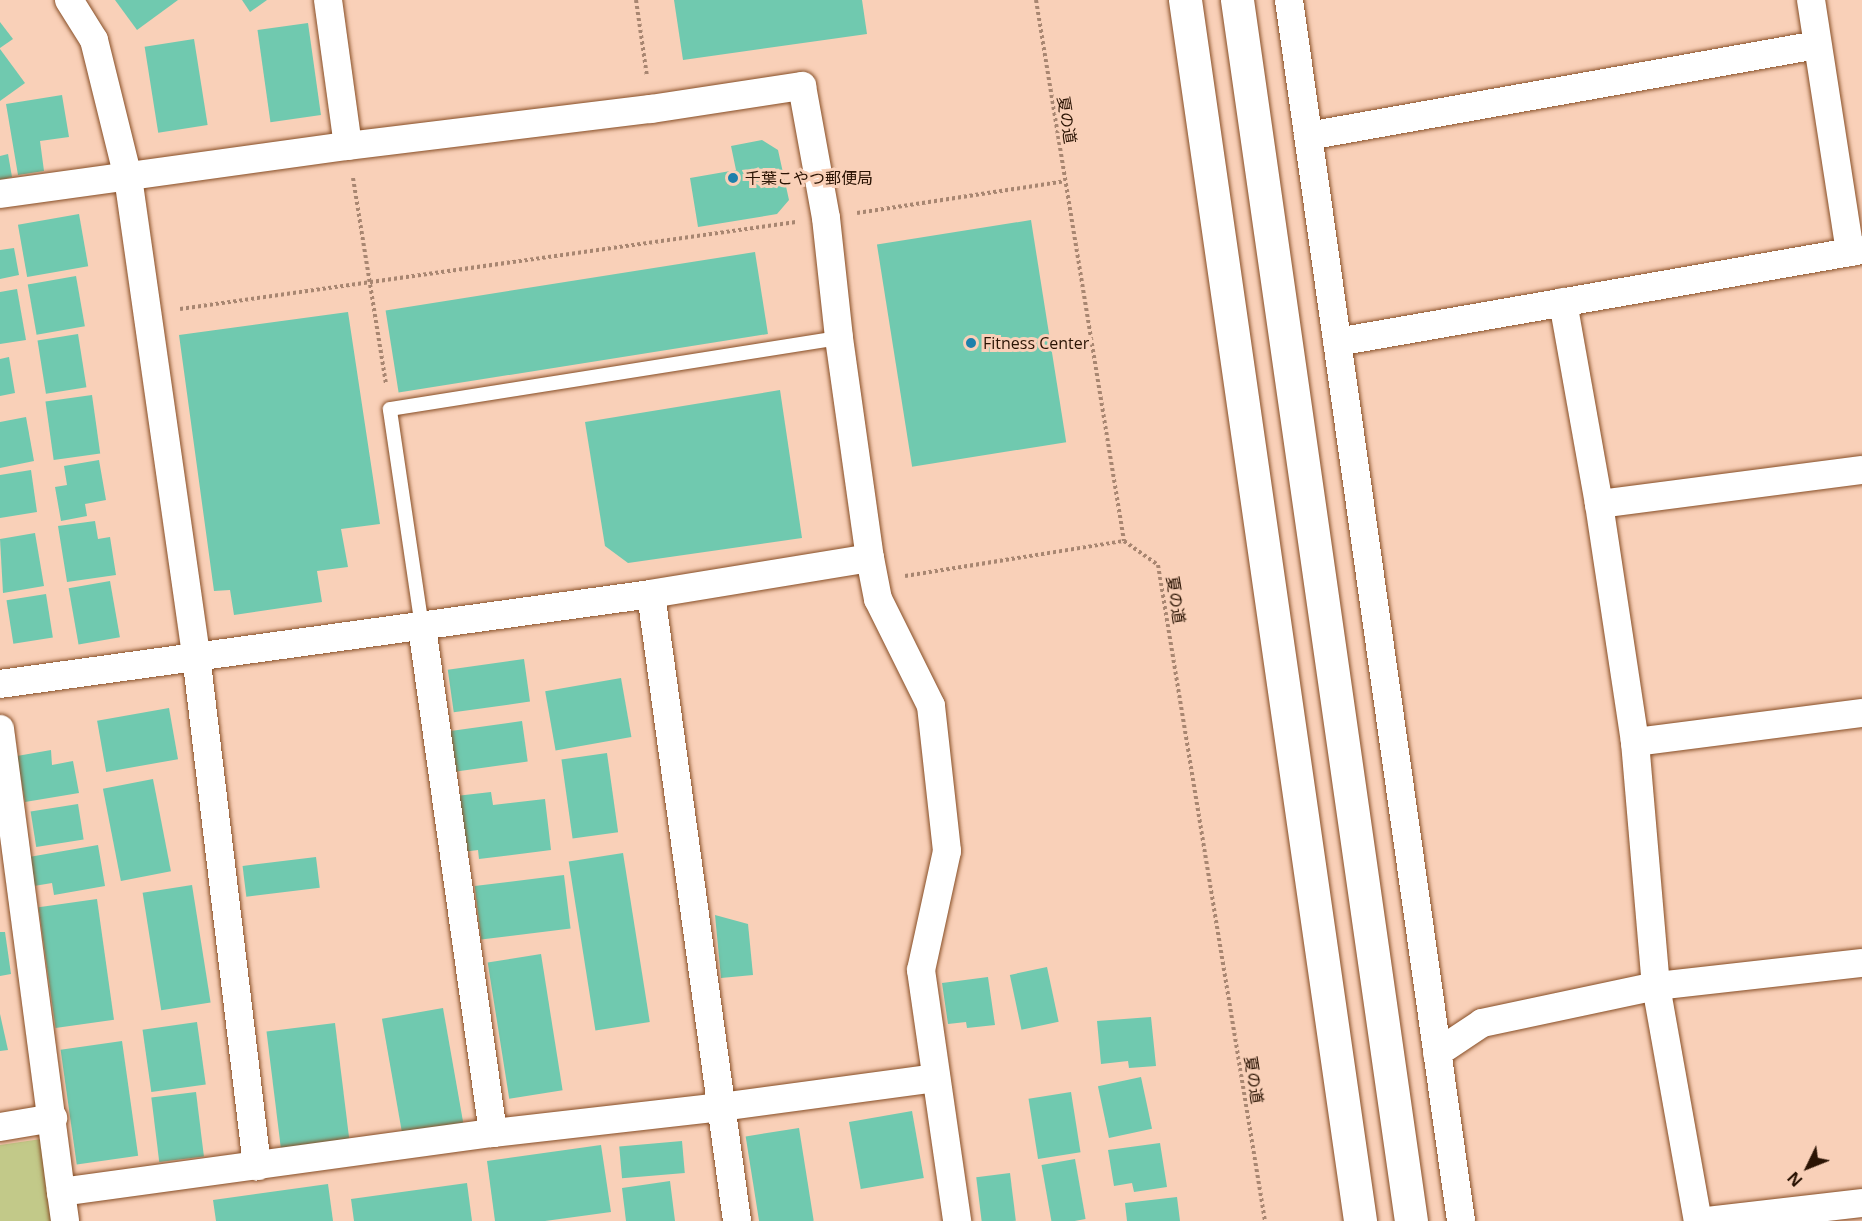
<!DOCTYPE html>
<meta charset="utf-8">
<style>
body{margin:0}
#map{position:relative;width:1862px;height:1221px;overflow:hidden;background:#f9d0b8;font-family:"Open Sans","Noto Sans JP",sans-serif}
div>[style]{position:absolute}
.green>*{inset:0;background:#c2c989}
.building>*{inset:0;background:#70c9af;transform-origin:0 0}
.path>*{height:4px;margin-top:-2px;transform-origin:0;background:repeating-linear-gradient(90deg,#a88671 0 3px,transparent 0 6px)}
.roads{filter:drop-shadow(0 0 2px #874e26) drop-shadow(0 0 2px #874e26)}
.service>*{height:14px;margin:-7px;padding:0 7px;transform-origin:7px;border-radius:7px;background:#fff}
.minor>*{height:28px;margin:-14px;padding:0 14px;transform-origin:14px;border-radius:14px;background:#fff}
.tertiary>*{height:33px;margin:-16.5px;padding:0 16.5px;transform-origin:16.5px;border-radius:16.5px;background:#fff}
.dots>*{width:16px;height:16px;translate:-50% -50%;box-sizing:border-box;border:3px solid #f9d0b8;border-radius:50%}
span{translate:-50% -50%;white-space:nowrap;text-align:center;line-height:1.15;-webkit-text-stroke:6px #f9d0b8;paint-order:stroke}
.street-label{font-size:16px;color:#2b1404}
.poi-label{font-size:16px;color:#2b1404}
.left{translate:0 -50%;text-align:left}
.north{position:absolute;left:1778px;top:1137px;width:60px;height:60px;-webkit-text-stroke:4px #f9d0b8;paint-order:stroke;rotate:227deg;font-size:16px;font-weight:700;line-height:24px;text-align:center;color:#2b1404}
.north::after{content:'';display:block;margin:auto;width:21px;height:27px;background:#2b1404;clip-path:polygon(50% 0,100% 100%,50% 72%,0 100%)}
</style>
<div id="map">
<div class="green">
<i style="clip-path:polygon(41px 1139px,53px 1221px,0 1221px,0 1145px)"></i>
</div>
<div class="building">
<i style="clip-path:polygon(115px 0,178px 0,137px 30px)"></i>
<i style="clip-path:polygon(242px 0,267px 0,250px 12px)"></i>
<i style="clip-path:polygon(674px 0,862px 0,867px 34px,683px 60px)"></i>
<i style="clip-path:polygon(0 22px,13px 39px,0 48px)"></i>
<i style="left:308px;top:23px;width:93px;height:51px;rotate:82deg"></i>
<i style="left:194px;top:39px;width:87px;height:50px;rotate:81deg"></i>
<i style="clip-path:polygon(0 49px,25px 83px,0 101px)"></i>
<i style="clip-path:polygon(62px 95px,69px 137px,40px 141px,44px 171px,18px 175px,6px 104px)"></i>
<i style="clip-path:polygon(762px 140px,778px 150px,789px 200px,777px 214px,698px 227px,690px 178px,736px 170px,731px 146px)"></i>
<i style="clip-path:polygon(8px 154px,12px 177px,0 180px,0 156px)"></i>
<i style="left:79px;top:214px;width:53px;height:62px;rotate:80deg"></i>
<i style="left:1031px;top:220px;width:225px;height:156px;rotate:81deg"></i>
<i style="clip-path:polygon(14px 248px,19px 275px,0 279px,0 250px)"></i>
<i style="left:755px;top:252px;width:83px;height:374px;rotate:81deg"></i>
<i style="left:76px;top:276px;width:51px;height:49px;rotate:80deg"></i>
<i style="clip-path:polygon(17px 289px,26px 340px,0 344px,0 292px)"></i>
<i style="clip-path:polygon(348px 312px,380px 524px,341px 529px,348px 567px,317px 571px,322px 602px,234px 615px,230px 590px,214px 591px,179px 335px)"></i>
<i style="left:78px;top:334px;width:54px;height:41px;rotate:81deg"></i>
<i style="clip-path:polygon(9px 357px,15px 393px,0 396px,0 359px)"></i>
<i style="clip-path:polygon(780px 390px,802px 538px,628px 563px,605px 546px,585px 422px)"></i>
<i style="left:92px;top:395px;width:59px;height:47px;rotate:82deg"></i>
<i style="clip-path:polygon(26px 417px,34px 461px,0 468px,0 422px)"></i>
<i style="clip-path:polygon(99px 460px,106px 500px,85px 504px,87px 516px,61px 521px,55px 487px,67px 485px,64px 466px)"></i>
<i style="clip-path:polygon(31px 470px,37px 512px,0 518px,0 475px)"></i>
<i style="clip-path:polygon(95px 521px,98px 539px,110px 537px,116px 575px,67px 582px,58px 526px)"></i>
<i style="clip-path:polygon(35px 533px,44px 586px,3px 593px,0 539px)"></i>
<i style="left:110px;top:581px;width:57px;height:42px;rotate:80deg"></i>
<i style="left:46px;top:594px;width:44px;height:40px;rotate:81deg"></i>
<i style="left:524px;top:659px;width:43px;height:77px;rotate:82deg"></i>
<i style="left:621px;top:678px;width:60px;height:77px;rotate:80deg"></i>
<i style="left:169px;top:708px;width:52px;height:73px;rotate:80deg"></i>
<i style="left:522px;top:721px;width:41px;height:72px;rotate:82deg"></i>
<i style="clip-path:polygon(51px 750px,52px 765px,73px 761px,79px 793px,25px 802px,17px 756px)"></i>
<i style="left:607px;top:753px;width:80px;height:46px;rotate:82deg"></i>
<i style="left:153px;top:779px;width:94px;height:51px;rotate:79deg"></i>
<i style="clip-path:polygon(491px 792px,493px 805px,545px 799px,551px 850px,479px 859px,478px 850px,463px 852px,456px 796px)"></i>
<i style="left:78px;top:804px;width:36px;height:48px;rotate:81deg"></i>
<i style="clip-path:polygon(98px 845px,105px 886px,54px 895px,52px 883px,34px 886px,29px 857px)"></i>
<i style="left:623px;top:853px;width:171px;height:55px;rotate:81deg"></i>
<i style="left:316px;top:857px;width:31px;height:74px;rotate:83deg"></i>
<i style="left:564px;top:875px;width:54px;height:90px;rotate:83deg"></i>
<i style="left:192px;top:885px;width:119px;height:50px;rotate:81deg"></i>
<i style="left:97px;top:899px;width:122px;height:59px;rotate:82deg"></i>
<i style="clip-path:polygon(715px 915px,748px 924px,753px 975px,721px 978px)"></i>
<i style="clip-path:polygon(0 932px,5px 932px,11px 974px,0 976px)"></i>
<i style="left:541px;top:954px;width:138px;height:54px;rotate:81deg"></i>
<i style="left:1047px;top:967px;width:56px;height:38px;rotate:78deg"></i>
<i style="clip-path:polygon(988px 977px,995px 1025px,967px 1028px,966px 1022px,948px 1024px,942px 983px)"></i>
<i style="left:443px;top:1008px;width:121px;height:62px;rotate:80deg"></i>
<i style="clip-path:polygon(0 1014px,8px 1050px,0 1051px)"></i>
<i style="clip-path:polygon(1151px 1017px,1156px 1066px,1129px 1068px,1128px 1061px,1101px 1064px,1097px 1021px)"></i>
<i style="left:197px;top:1022px;width:63px;height:55px;rotate:82deg"></i>
<i style="left:335px;top:1023px;width:120px;height:69px;rotate:83deg"></i>
<i style="left:122px;top:1041px;width:116px;height:62px;rotate:82deg"></i>
<i style="left:1141px;top:1077px;width:53px;height:44px;rotate:78deg"></i>
<i style="left:196px;top:1092px;width:65px;height:45px;rotate:83deg"></i>
<i style="left:1071px;top:1092px;width:61px;height:43px;rotate:81deg"></i>
<i style="left:912px;top:1111px;width:68px;height:64px;rotate:80deg"></i>
<i style="left:799px;top:1128px;width:94px;height:54px;rotate:81deg"></i>
<i style="left:682px;top:1141px;width:32px;height:63px;rotate:85deg"></i>
<i style="clip-path:polygon(1160px 1143px,1167px 1187px,1134px 1192px,1132px 1183px,1114px 1186px,1108px 1150px)"></i>
<i style="clip-path:polygon(601px 1145px,611px 1212px,545px 1221px,495px 1221px,487px 1161px)"></i>
<i style="left:1075px;top:1159px;width:61px;height:34px;rotate:80deg"></i>
<i style="left:1010px;top:1173px;width:48px;height:34px;rotate:83deg"></i>
<i style="clip-path:polygon(670px 1181px,675px 1221px,626px 1221px,622px 1188px)"></i>
<i style="clip-path:polygon(467px 1183px,472px 1221px,354px 1221px,351px 1199px)"></i>
<i style="clip-path:polygon(328px 1184px,333px 1221px,216px 1221px,213px 1200px)"></i>
<i style="clip-path:polygon(1177px 1197px,1180px 1221px,1127px 1221px,1125px 1203px)"></i>
</div>
<div class="path">
<i style="left:636px;top:0;width:77px;rotate:81.8deg"></i>
<i style="left:1036px;top:0;width:548px;rotate:80.76deg"></i>
<i style="left:1124px;top:541px;width:42px;rotate:35.2deg"></i>
<i style="left:1158px;top:565px;width:665px;rotate:80.74deg"></i>
<i style="left:353px;top:178px;width:209px;rotate:80.9deg"></i>
<i style="left:857px;top:213px;width:210px;rotate:-8.7deg"></i>
<i style="left:180px;top:309px;width:622px;rotate:-8.04deg"></i>
<i style="left:905px;top:576px;width:222px;rotate:-9.1deg"></i>
</div>
<div class="roads">
<div class="service">
<i style="left:422px;top:627px;width:220px;rotate:-98.4deg"></i>
<i style="left:390px;top:409px;width:455px;rotate:-9deg"></i>
</div>
<div class="minor">
<i style="left:69px;top:0;width:47px;rotate:58deg"></i>
<i style="left:94px;top:40px;width:141px;rotate:76.1deg"></i>
<i style="left:128px;top:177px;width:483px;rotate:81.9deg"></i>
<i style="left:196px;top:655px;width:515px;rotate:83.19deg"></i>
<i style="left:328px;top:0;width:147px;rotate:82.2deg"></i>
<i style="left:1289px;top:0;width:1233px;rotate:81.98deg"></i>
<i style="left:1811px;top:0;width:255px;rotate:81.2deg"></i>
<i style="left:1308px;top:136px;width:517px;rotate:-10.14deg"></i>
<i style="left:0;top:194px;width:351px;rotate:-7.9deg"></i>
<i style="left:348px;top:146px;width:305px;rotate:-7deg"></i>
<i style="left:651px;top:109px;width:153px;rotate:-8.7deg"></i>
<i style="left:802px;top:86px;width:134px;rotate:79.7deg"></i>
<i style="left:826px;top:218px;width:121px;rotate:83.8deg"></i>
<i style="left:839px;top:338px;width:222px;rotate:82deg"></i>
<i style="left:870px;top:558px;width:222px;rotate:170.7deg"></i>
<i style="left:651px;top:594px;width:657px;rotate:172.13deg"></i>
<i style="left:1563px;top:302px;width:205px;rotate:79.9deg"></i>
<i style="left:1599px;top:504px;width:241px;rotate:81.4deg"></i>
<i style="left:1635px;top:742px;width:245px;rotate:85.1deg"></i>
<i style="left:1656px;top:986px;width:239px;rotate:79.9deg"></i>
<i style="left:1337px;top:342px;width:533px;rotate:-9.94deg"></i>
<i style="left:1599px;top:504px;width:265px;rotate:-7.4deg"></i>
<i style="left:870px;top:558px;width:42px;rotate:79deg"></i>
<i style="left:878px;top:599px;width:119px;rotate:63.6deg"></i>
<i style="left:931px;top:706px;width:146px;rotate:83.7deg"></i>
<i style="left:947px;top:851px;width:122px;rotate:102.3deg"></i>
<i style="left:921px;top:970px;width:254px;rotate:81.8deg"></i>
<i style="left:651px;top:594px;width:633px;rotate:82.19deg"></i>
<i style="left:422px;top:627px;width:511px;rotate:82.01deg"></i>
<i style="left:0;top:729px;width:467px;rotate:82.5deg"></i>
<i style="left:61px;top:1192px;width:436px;rotate:-7.8deg"></i>
<i style="left:493px;top:1133px;width:229px;rotate:-6.5deg"></i>
<i style="left:721px;top:1107px;width:217px;rotate:-7.7deg"></i>
<i style="left:1635px;top:742px;width:229px;rotate:-7.3deg"></i>
<i style="left:1437px;top:1053px;width:54px;rotate:-33.7deg"></i>
<i style="left:1482px;top:1023px;width:178px;rotate:-12deg"></i>
<i style="left:1656px;top:986px;width:207px;rotate:-6.4deg"></i>
<i style="left:0;top:1127px;width:54px;rotate:-9.6deg"></i>
<i style="left:61px;top:1192px;width:29px;rotate:82deg"></i>
<i style="left:1706px;top:1221px;width:157px;rotate:-6.6deg"></i>
</div>
<div class="tertiary">
<i style="left:1185px;top:0;width:1233px;rotate:81.84deg"></i>
<i style="left:1237px;top:0;width:1233px;rotate:81.89deg"></i>
</div>
</div>
<div class="dots">
<i style="left:733px;top:178px;background:#1d80ab"></i>
<i style="left:971px;top:343px;background:#1d80ab"></i>
</div>
<div class="street-label">
<span style="left:1067px;top:120px;rotate:81deg">夏の道</span>
<span style="left:1176px;top:600px;rotate:81deg">夏の道</span>
<span style="left:1254px;top:1080px;rotate:81deg">夏の道</span>
</div>
<div class="poi-label">
<span class="left" style="left:745px;top:178px">千葉こやつ郵便局</span>
<span class="left" style="left:983px;top:343px">Fitness Center</span>
</div>
<div class="north">N</div>
</div>
